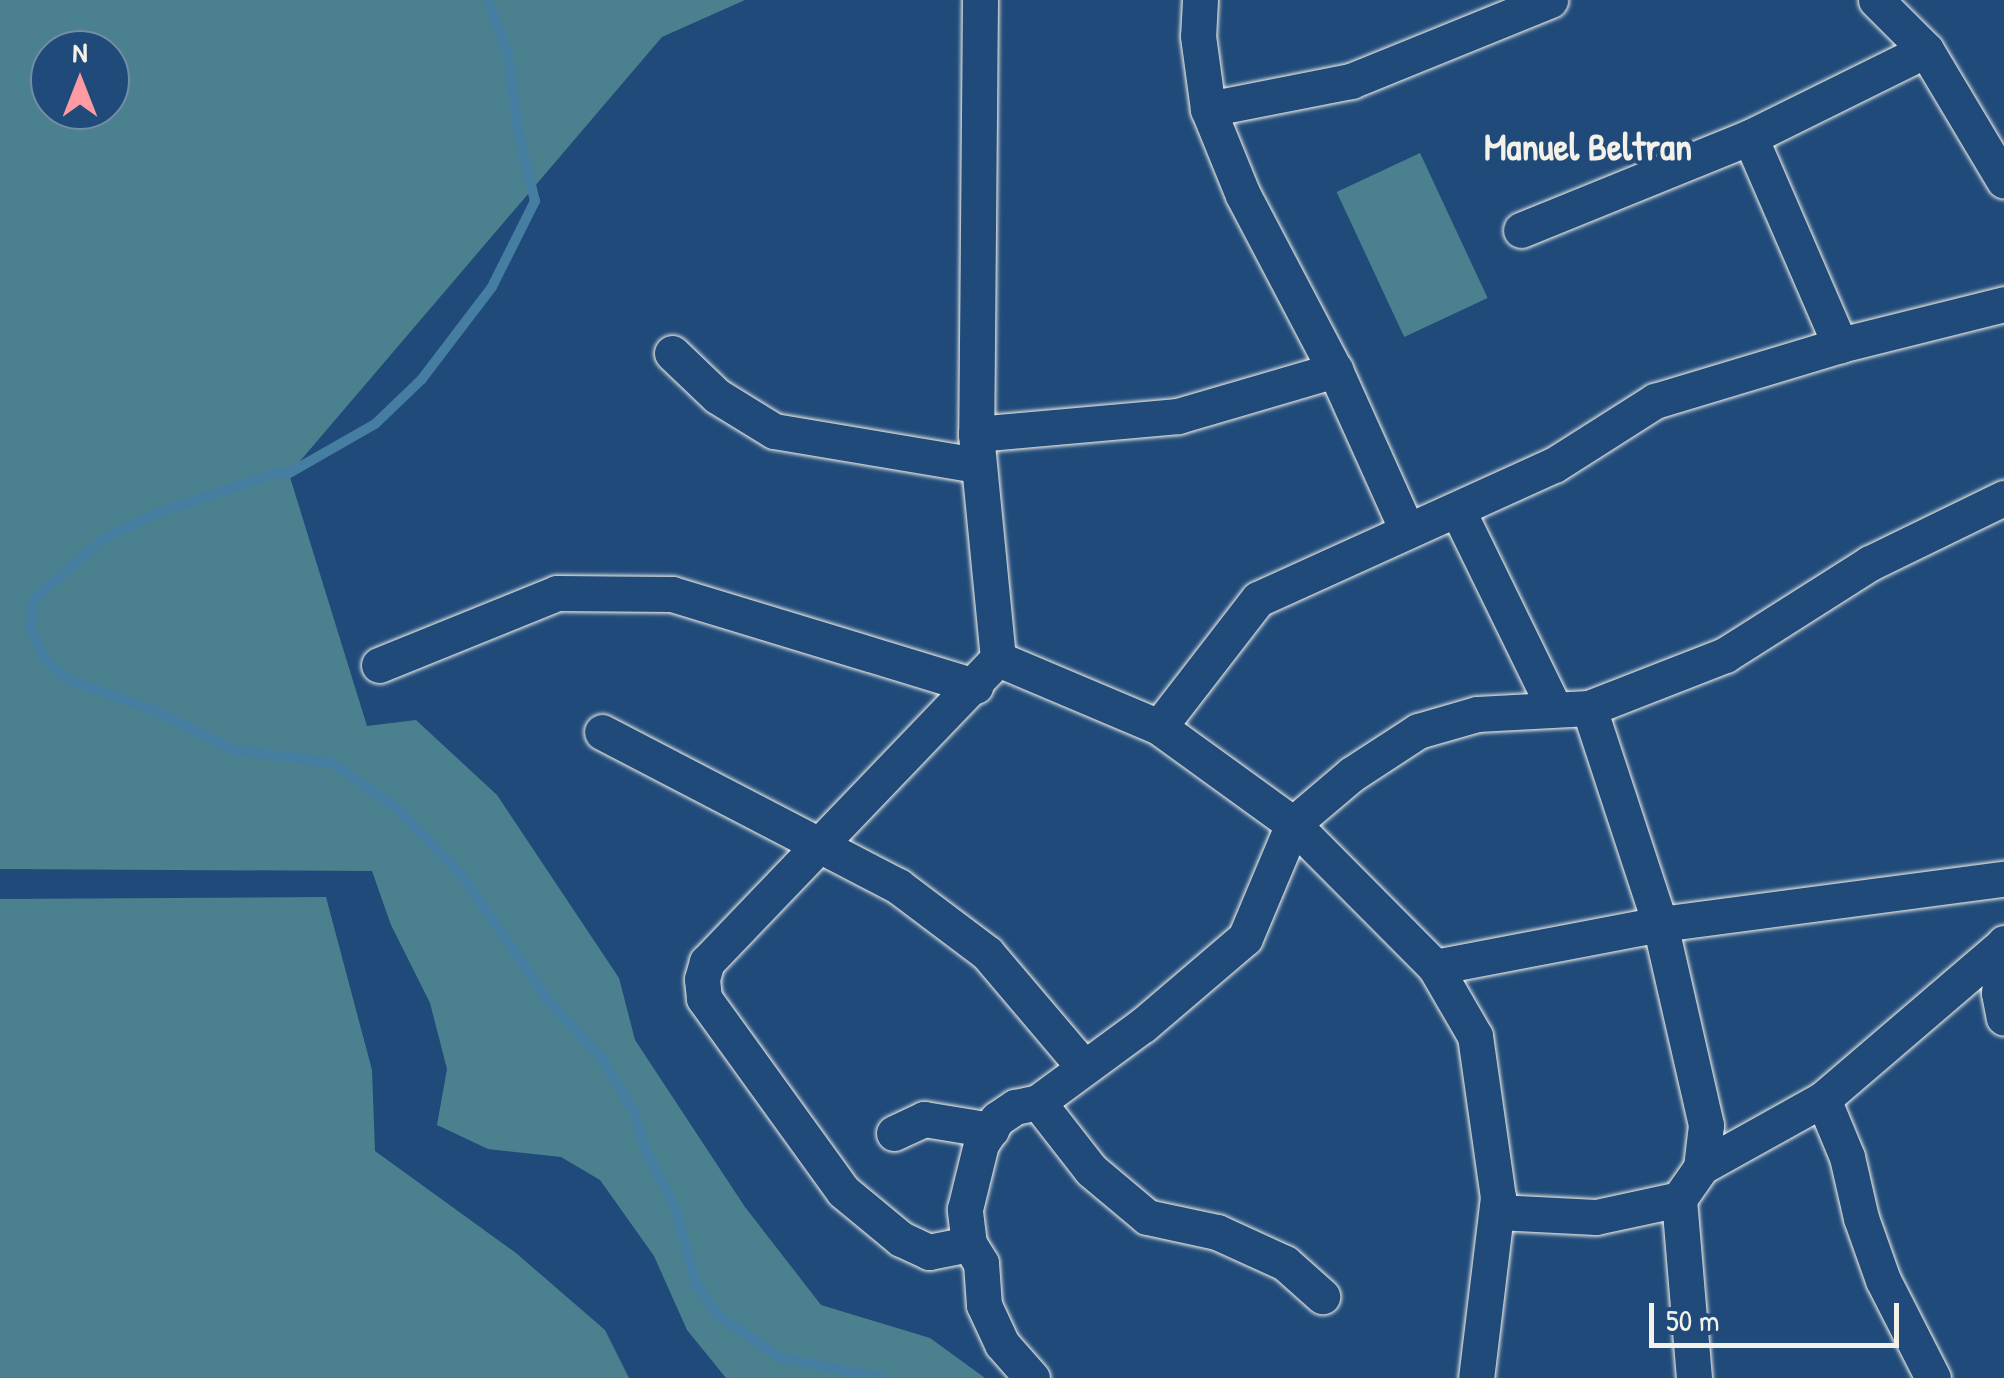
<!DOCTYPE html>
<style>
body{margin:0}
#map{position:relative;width:2004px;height:1378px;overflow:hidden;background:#1f4a7a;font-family:"Patrick Hand",sans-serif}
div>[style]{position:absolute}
.green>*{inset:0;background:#4b818f;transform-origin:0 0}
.stream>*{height:10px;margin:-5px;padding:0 5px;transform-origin:5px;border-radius:5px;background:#467ea2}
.roads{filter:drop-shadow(0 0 2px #f4f1e8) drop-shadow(0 0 2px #f4f1e8)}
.minor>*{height:35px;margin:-17.5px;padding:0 17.5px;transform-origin:17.5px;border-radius:17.5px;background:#1f4a7a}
span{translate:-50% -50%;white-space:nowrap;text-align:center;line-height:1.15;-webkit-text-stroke:8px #1f4a7a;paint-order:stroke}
.neighbourhood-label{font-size:38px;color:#f4f1e8;font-weight:700}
.north{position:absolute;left:30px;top:30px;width:100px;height:100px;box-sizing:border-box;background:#1f4a7a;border:2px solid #748da6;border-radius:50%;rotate:0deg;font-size:28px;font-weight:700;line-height:40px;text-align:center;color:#f4f1e8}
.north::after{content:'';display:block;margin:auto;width:35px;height:45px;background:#ff9aa2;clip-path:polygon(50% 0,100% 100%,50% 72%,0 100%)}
.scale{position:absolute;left:1649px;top:1303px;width:250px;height:45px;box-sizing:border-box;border:5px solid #f4f1e8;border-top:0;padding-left:12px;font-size:30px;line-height:35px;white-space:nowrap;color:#f4f1e8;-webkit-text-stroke:8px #1f4a7a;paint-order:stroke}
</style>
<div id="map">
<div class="green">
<i style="clip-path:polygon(evenodd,0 0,745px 0,662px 37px,289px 474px,367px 726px,416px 720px,497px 795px,619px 978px,635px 1040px,745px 1207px,821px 1305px,930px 1338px,985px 1378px,726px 1378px,687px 1330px,654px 1256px,600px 1180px,561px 1157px,488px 1149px,437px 1125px,447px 1069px,430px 1003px,391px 925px,372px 871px,0 869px,0 0,50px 50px,110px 50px,110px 110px,50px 110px,50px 50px)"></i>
<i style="left:1420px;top:153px;width:160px;height:92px;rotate:65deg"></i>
<i style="clip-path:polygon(326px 897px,372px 1070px,375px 1151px,516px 1253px,605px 1330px,629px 1378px,0 1378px,0 899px)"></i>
</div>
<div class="stream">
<i style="left:488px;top:0;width:59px;rotate:70deg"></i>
<i style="left:508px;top:55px;width:81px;rotate:82.2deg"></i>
<i style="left:519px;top:135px;width:68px;rotate:76.4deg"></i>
<i style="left:535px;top:201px;width:96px;rotate:116.6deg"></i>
<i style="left:492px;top:287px;width:116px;rotate:127.3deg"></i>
<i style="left:422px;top:379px;width:65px;rotate:136.2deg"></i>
<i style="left:375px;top:424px;width:99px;rotate:150.3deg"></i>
<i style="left:289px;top:473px;width:13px;rotate:180deg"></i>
<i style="left:276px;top:473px;width:125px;rotate:161.3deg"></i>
<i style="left:158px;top:513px;width:61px;rotate:154.7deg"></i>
<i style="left:103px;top:539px;width:91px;rotate:139deg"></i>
<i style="left:34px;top:599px;width:29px;rotate:96deg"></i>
<i style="left:31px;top:628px;width:34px;rotate:67deg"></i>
<i style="left:44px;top:659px;width:33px;rotate:39deg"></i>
<i style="left:70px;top:680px;width:90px;rotate:20deg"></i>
<i style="left:155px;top:711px;width:85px;rotate:26.6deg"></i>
<i style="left:231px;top:749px;width:102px;rotate:7.9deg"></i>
<i style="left:332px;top:763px;width:75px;rotate:34.7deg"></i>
<i style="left:394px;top:806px;width:95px;rotate:45.4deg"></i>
<i style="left:461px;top:874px;width:153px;rotate:55.4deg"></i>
<i style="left:548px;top:1000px;width:80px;rotate:47.5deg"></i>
<i style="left:602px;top:1059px;width:62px;rotate:58.9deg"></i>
<i style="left:634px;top:1112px;width:39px;rotate:73deg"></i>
<i style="left:645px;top:1149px;width:68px;rotate:62.7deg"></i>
<i style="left:676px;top:1209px;width:79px;rotate:75.3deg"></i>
<i style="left:696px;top:1285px;width:39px;rotate:53deg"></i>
<i style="left:719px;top:1316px;width:75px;rotate:34.1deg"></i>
<i style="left:781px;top:1358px;width:104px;rotate:11.1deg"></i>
</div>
<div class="roads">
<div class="minor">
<i style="left:980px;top:0;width:434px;rotate:90.5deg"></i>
<i style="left:976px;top:434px;width:226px;rotate:84.4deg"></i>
<i style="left:998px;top:659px;width:175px;rotate:22.9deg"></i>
<i style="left:1159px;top:727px;width:165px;rotate:35.9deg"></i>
<i style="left:1293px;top:824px;width:202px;rotate:45.2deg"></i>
<i style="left:1435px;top:967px;width:80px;rotate:59.9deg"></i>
<i style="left:1475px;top:1036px;width:163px;rotate:81.9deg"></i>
<i style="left:1498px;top:1197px;width:182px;rotate:96.9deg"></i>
<i style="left:1200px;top:0;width:36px;rotate:93deg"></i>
<i style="left:1198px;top:36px;width:74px;rotate:82.2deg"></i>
<i style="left:1208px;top:109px;width:93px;rotate:67.9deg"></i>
<i style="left:1243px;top:195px;width:198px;rotate:62.3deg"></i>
<i style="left:1335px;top:370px;width:175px;rotate:65.8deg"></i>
<i style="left:1876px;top:0;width:71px;rotate:45deg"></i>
<i style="left:1926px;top:50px;width:152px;rotate:59.2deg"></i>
<i style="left:1208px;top:109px;width:146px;rotate:-11.1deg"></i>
<i style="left:1351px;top:81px;width:215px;rotate:-22.1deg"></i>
<i style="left:1750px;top:137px;width:227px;rotate:66.6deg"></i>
<i style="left:1521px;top:230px;width:247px;rotate:-22.1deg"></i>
<i style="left:1750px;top:137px;width:196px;rotate:-26.3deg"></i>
<i style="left:672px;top:353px;width:62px;rotate:43.7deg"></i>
<i style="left:717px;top:396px;width:67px;rotate:31.6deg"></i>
<i style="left:774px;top:431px;width:207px;rotate:9.5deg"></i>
<i style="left:976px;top:434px;width:203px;rotate:-5.1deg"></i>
<i style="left:1178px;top:416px;width:164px;rotate:-16.3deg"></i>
<i style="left:1458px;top:511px;width:219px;rotate:64deg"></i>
<i style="left:379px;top:665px;width:192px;rotate:-22deg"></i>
<i style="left:557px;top:593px;width:115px;rotate:0.5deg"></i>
<i style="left:672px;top:594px;width:317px;rotate:16.9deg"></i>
<i style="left:1589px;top:708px;width:227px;rotate:71.8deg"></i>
<i style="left:1660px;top:924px;width:206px;rotate:77.1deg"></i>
<i style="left:1706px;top:1125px;width:42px;rotate:96.8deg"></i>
<i style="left:1701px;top:1167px;width:140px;rotate:-29.1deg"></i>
<i style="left:1823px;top:1099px;width:63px;rotate:67.5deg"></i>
<i style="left:1847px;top:1157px;width:63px;rotate:77.1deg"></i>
<i style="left:1861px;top:1218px;width:66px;rotate:70.5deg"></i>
<i style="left:1883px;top:1280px;width:110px;rotate:63deg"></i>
<i style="left:1159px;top:727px;width:162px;rotate:-52.3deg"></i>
<i style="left:1258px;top:599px;width:325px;rotate:-24.4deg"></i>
<i style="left:1554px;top:465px;width:120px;rotate:-32.4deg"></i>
<i style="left:1655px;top:401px;width:193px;rotate:-16.8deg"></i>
<i style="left:1840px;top:345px;width:169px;rotate:-14deg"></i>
<i style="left:602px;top:732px;width:334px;rotate:27.5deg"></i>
<i style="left:898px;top:886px;width:111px;rotate:37deg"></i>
<i style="left:987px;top:953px;width:148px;rotate:49.7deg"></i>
<i style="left:2004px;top:943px;width:50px;rotate:95.7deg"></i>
<i style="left:1999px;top:993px;width:25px;rotate:79deg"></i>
<i style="left:1435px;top:967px;width:229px;rotate:-10.8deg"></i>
<i style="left:1660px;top:924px;width:347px;rotate:-7.5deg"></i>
<i style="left:1823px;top:1099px;width:238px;rotate:-40.6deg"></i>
<i style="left:1038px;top:1102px;width:86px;rotate:52.1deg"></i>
<i style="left:1091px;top:1170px;width:73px;rotate:40deg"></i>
<i style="left:1147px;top:1217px;width:72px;rotate:12.1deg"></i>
<i style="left:1217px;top:1232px;width:75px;rotate:24.5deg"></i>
<i style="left:1285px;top:1263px;width:50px;rotate:41.7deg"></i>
<i style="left:894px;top:1133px;width:33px;rotate:-25deg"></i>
<i style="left:924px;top:1119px;width:68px;rotate:9.3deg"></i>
<i style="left:1497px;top:1212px;width:99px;rotate:2.9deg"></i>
<i style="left:1596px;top:1217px;width:85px;rotate:-12.2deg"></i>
<i style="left:969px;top:1244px;width:41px;rotate:168.7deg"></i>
<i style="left:929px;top:1252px;width:31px;rotate:-155deg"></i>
<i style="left:901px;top:1239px;width:75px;rotate:-140.4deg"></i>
<i style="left:843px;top:1191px;width:238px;rotate:-125.8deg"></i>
<i style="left:704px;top:998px;width:19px;rotate:-96deg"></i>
<i style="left:702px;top:979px;width:18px;rotate:-74deg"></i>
<i style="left:707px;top:962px;width:420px;rotate:-46.2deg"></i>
<i style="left:1032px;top:1378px;width:45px;rotate:-131.4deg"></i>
<i style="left:1002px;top:1344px;width:43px;rotate:-114.8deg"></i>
<i style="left:984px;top:1305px;width:42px;rotate:-94.1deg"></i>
<i style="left:981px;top:1263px;width:22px;rotate:-122deg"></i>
<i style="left:969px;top:1244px;width:35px;rotate:-97deg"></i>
<i style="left:965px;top:1209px;width:67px;rotate:-76.2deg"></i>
<i style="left:981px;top:1144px;width:30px;rotate:-57deg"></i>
<i style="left:997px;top:1119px;width:22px;rotate:-34deg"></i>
<i style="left:1015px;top:1107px;width:24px;rotate:-12deg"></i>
<i style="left:1038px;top:1102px;width:130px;rotate:-36.3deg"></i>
<i style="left:1143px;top:1025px;width:134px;rotate:-40.5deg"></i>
<i style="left:1245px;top:938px;width:124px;rotate:-67.2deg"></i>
<i style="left:1293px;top:824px;width:77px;rotate:-40.3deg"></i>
<i style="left:1352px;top:774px;width:79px;rotate:-33.1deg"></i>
<i style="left:1418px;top:731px;width:61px;rotate:-16.1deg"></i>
<i style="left:1477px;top:714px;width:112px;rotate:-3.1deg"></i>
<i style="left:1589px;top:708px;width:146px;rotate:-21.3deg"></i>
<i style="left:1725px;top:655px;width:172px;rotate:-32.4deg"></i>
<i style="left:1870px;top:563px;width:149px;rotate:-25.9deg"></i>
<i style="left:1694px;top:1378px;width:180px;rotate:-94.8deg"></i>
<i style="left:1679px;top:1199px;width:39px;rotate:-55deg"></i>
</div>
</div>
<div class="neighbourhood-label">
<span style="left:1588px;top:147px">Manuel Beltran</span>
</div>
<div class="north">N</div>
<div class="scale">50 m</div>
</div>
